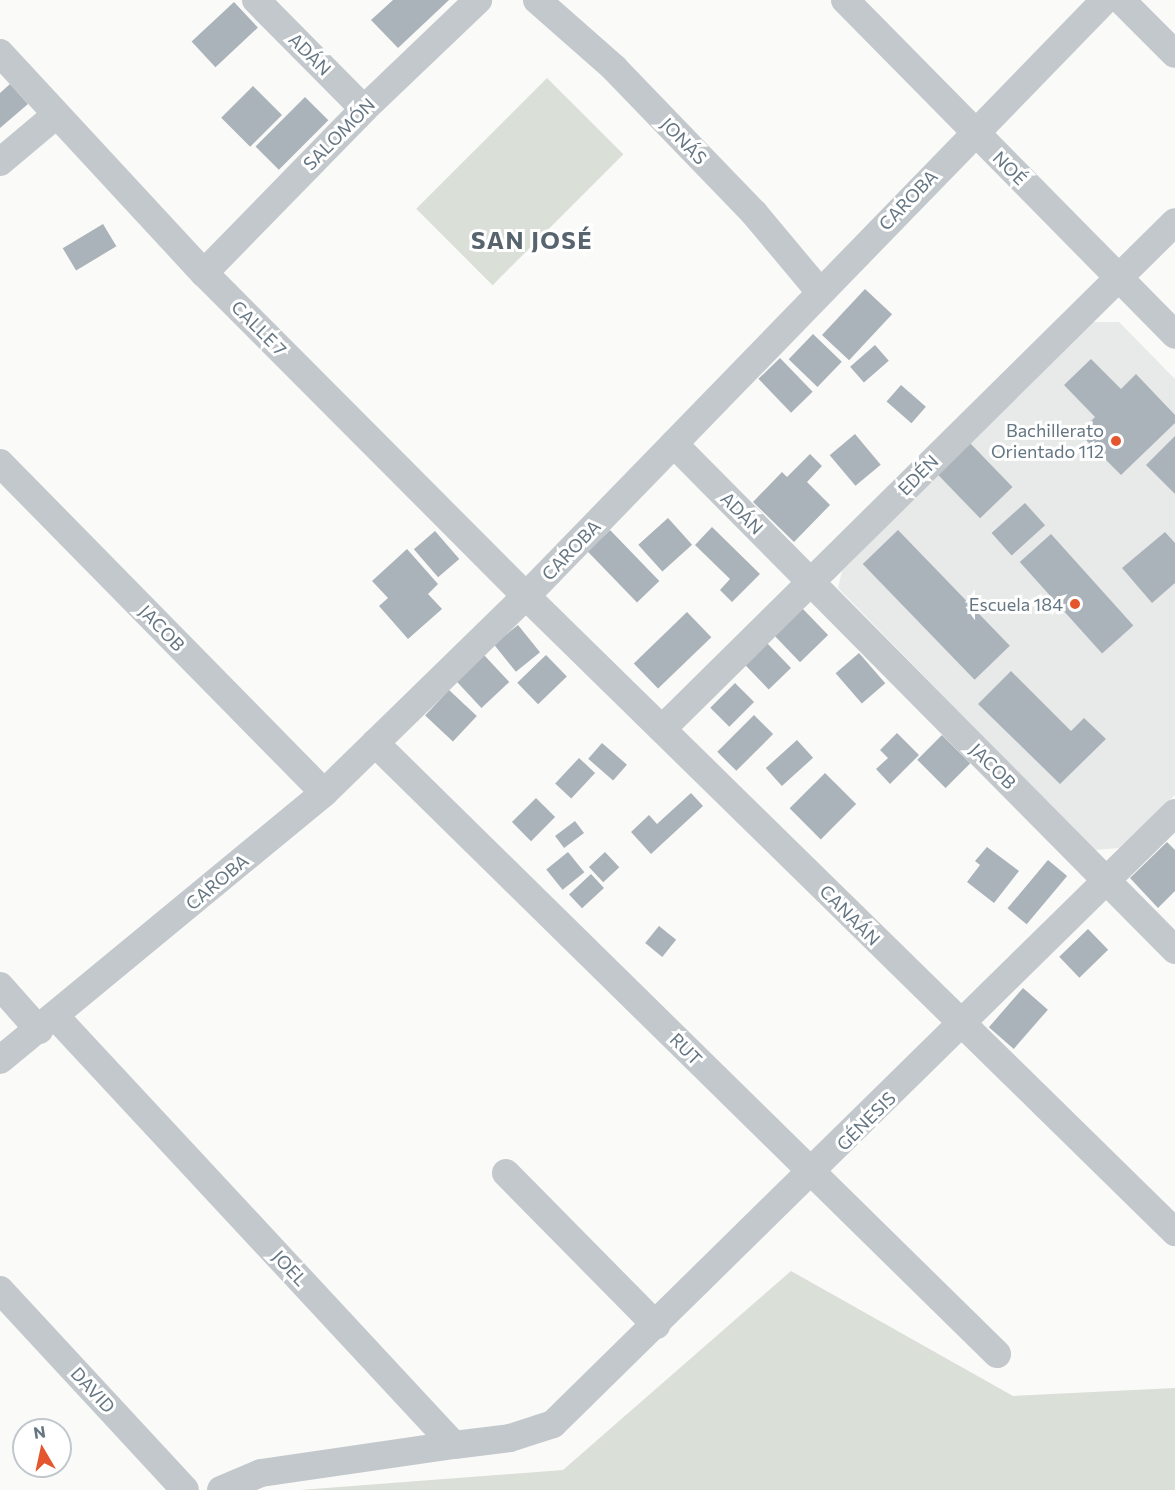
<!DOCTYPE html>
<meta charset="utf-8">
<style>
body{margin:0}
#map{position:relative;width:1175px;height:1490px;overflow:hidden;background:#fafaf8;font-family:Commissioner,sans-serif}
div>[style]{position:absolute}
.built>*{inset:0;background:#e8e9e9}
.green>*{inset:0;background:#dadfd7;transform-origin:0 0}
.building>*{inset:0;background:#aab3b9;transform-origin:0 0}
.minor>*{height:28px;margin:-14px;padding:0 14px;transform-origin:14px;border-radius:14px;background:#c3c8cc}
.dots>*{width:16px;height:16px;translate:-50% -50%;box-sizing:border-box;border:3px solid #fff;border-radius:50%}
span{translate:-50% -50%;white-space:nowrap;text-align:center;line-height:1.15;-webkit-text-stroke:6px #fff;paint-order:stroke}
.street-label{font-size:18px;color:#657683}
.poi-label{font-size:18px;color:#657683}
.right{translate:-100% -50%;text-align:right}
.district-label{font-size:24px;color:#57646e;font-weight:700;letter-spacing:1.5px}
.north{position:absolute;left:12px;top:1418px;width:60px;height:60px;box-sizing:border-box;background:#fff;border:2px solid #c1c8cd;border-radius:50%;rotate:351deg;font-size:16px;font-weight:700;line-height:24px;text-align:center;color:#657683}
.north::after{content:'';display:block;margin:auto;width:21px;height:27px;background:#e4572e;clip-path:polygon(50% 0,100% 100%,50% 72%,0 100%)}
</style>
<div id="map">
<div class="built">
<i style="clip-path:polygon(1091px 322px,1119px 322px,1175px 379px,1175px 795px,1120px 848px,1094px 850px,838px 588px,842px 571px)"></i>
</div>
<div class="green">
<i style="left:547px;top:78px;width:108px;height:185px;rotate:45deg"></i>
<i style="clip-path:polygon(791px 1271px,1013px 1396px,1175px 1388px,1175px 1490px,300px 1490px,563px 1470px)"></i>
</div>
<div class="building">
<i style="clip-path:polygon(393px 0,449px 0,398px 48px,371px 20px)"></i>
<i style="left:234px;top:2px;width:35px;height:58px;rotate:47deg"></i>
<i style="clip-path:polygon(10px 84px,28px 104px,0 128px,0 93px)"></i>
<i style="left:253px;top:86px;width:41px;height:45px;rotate:45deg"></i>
<i style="left:305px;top:97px;width:33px;height:70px;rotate:45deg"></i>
<i style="left:103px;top:224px;width:26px;height:47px;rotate:59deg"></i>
<i style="left:865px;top:289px;width:37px;height:63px;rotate:43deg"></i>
<i style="left:813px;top:334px;width:40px;height:35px;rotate:44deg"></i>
<i style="left:875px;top:345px;width:21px;height:33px;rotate:49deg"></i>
<i style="left:780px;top:358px;width:47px;height:30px;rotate:46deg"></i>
<i style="clip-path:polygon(1091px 359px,1121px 389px,1136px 374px,1175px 415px,1175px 423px,1121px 475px,1079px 433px,1095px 417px,1064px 385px)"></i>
<i style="left:901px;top:385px;width:33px;height:22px;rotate:41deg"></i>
<i style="left:855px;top:434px;width:40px;height:33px;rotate:50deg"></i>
<i style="clip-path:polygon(1175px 436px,1175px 494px,1146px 465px)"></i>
<i style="left:968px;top:441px;width:64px;height:45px;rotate:46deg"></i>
<i style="clip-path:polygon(810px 454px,822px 466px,807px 482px,830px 505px,794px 542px,753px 502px,782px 472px,787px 477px)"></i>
<i style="left:1025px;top:503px;width:30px;height:45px;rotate:48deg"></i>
<i style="left:668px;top:518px;width:36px;height:40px;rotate:48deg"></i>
<i style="clip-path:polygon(712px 527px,760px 574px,732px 602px,720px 590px,730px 579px,695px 545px)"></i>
<i style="left:610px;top:530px;width:71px;height:31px;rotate:46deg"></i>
<i style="left:898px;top:530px;width:161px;height:49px;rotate:46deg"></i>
<i style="left:435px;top:531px;width:37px;height:28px;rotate:49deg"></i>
<i style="clip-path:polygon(1165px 532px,1175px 543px,1175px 583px,1152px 603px,1122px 568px)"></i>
<i style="left:1051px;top:534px;width:123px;height:42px;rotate:48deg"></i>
<i style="clip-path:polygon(407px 549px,438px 584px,428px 594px,442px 609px,408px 639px,379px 606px,388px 598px,372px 581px)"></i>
<i style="left:801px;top:607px;width:39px;height:39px;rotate:46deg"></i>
<i style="left:687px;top:612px;width:35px;height:74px;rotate:46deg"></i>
<i style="left:518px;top:625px;width:35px;height:31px;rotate:51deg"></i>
<i style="left:766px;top:642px;width:36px;height:31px;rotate:46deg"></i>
<i style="left:859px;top:653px;width:40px;height:31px;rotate:49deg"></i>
<i style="left:484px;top:655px;width:37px;height:38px;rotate:47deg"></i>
<i style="left:546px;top:655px;width:30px;height:40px;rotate:46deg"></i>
<i style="clip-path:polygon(1011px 671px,1071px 731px,1084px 718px,1106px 739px,1060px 784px,978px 704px)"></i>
<i style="left:735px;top:683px;width:27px;height:35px;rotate:45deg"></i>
<i style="left:449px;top:690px;width:38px;height:35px;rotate:43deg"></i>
<i style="left:754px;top:715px;width:27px;height:52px;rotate:45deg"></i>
<i style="clip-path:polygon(897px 733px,919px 755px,890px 784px,876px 769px,888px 758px,880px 750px)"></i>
<i style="left:942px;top:735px;width:40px;height:35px;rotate:45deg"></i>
<i style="left:797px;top:740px;width:24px;height:42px;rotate:48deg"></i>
<i style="left:602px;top:743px;width:33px;height:21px;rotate:41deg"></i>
<i style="left:579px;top:758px;width:22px;height:35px;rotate:43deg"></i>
<i style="left:825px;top:773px;width:44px;height:50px;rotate:45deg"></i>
<i style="clip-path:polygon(691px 793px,703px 806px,651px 854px,631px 832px,649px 815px,657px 824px)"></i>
<i style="left:536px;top:798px;width:27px;height:34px;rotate:45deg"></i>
<i style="left:575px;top:821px;width:15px;height:25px;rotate:53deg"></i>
<i style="clip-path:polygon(1167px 842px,1175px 850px,1175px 891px,1158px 908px,1130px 878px)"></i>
<i style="clip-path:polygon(987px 847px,1019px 871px,994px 903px,967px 882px,980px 865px,975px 861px)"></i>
<i style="left:568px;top:852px;width:26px;height:28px;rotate:51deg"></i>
<i style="left:605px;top:852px;width:21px;height:22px;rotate:47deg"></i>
<i style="left:1048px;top:860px;width:25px;height:63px;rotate:40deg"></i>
<i style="left:591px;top:874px;width:19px;height:30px;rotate:47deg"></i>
<i style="left:659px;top:926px;width:22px;height:22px;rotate:39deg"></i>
<i style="left:1088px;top:929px;width:29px;height:40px;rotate:46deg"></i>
<i style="left:1023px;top:988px;width:33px;height:52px;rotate:41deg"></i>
</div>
<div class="minor">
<i style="left:256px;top:0;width:153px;rotate:45.3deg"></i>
<i style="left:537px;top:0;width:103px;rotate:41.4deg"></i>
<i style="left:614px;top:68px;width:202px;rotate:46deg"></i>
<i style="left:754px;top:213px;width:103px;rotate:50.1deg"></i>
<i style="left:845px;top:0;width:470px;rotate:45.4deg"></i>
<i style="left:1121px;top:0;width:76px;rotate:45deg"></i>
<i style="left:0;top:53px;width:300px;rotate:47.2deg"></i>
<i style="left:204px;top:273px;width:456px;rotate:45.1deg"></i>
<i style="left:526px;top:596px;width:909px;rotate:44.42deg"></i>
<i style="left:0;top:162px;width:73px;rotate:-40deg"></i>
<i style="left:204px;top:273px;width:229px;rotate:-45.7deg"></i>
<i style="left:364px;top:109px;width:158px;rotate:-43.7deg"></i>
<i style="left:674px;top:444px;width:712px;rotate:45.28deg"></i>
<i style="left:0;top:463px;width:462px;rotate:45.5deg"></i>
<i style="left:662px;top:729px;width:721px;rotate:-44.66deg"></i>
<i style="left:375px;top:743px;width:872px;rotate:44.49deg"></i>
<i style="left:0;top:986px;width:59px;rotate:48.4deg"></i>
<i style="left:56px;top:1017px;width:584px;rotate:47.08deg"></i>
<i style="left:454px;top:1445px;width:56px;rotate:-7.1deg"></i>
<i style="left:510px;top:1438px;width:45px;rotate:-18deg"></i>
<i style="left:553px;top:1424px;width:872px;rotate:-44.49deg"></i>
<i style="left:0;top:1060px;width:420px;rotate:-39.5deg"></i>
<i style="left:324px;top:793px;width:282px;rotate:-44.3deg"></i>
<i style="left:526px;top:596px;width:831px;rotate:-45.83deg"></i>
<i style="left:506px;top:1173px;width:214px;rotate:45.4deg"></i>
<i style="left:0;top:1290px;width:272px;rotate:47.2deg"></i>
<i style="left:221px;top:1490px;width:43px;rotate:-23deg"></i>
<i style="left:261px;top:1473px;width:195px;rotate:-8.3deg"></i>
</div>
<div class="dots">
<i style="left:1116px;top:441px;background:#e4572e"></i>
<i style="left:1075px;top:604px;background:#e4572e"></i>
</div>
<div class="street-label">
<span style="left:310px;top:54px;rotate:45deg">ADÁN</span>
<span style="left:339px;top:134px;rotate:-45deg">SALOMÓN</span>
<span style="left:684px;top:141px;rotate:46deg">JONÁS</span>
<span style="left:1010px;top:168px;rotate:45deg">NOÉ</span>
<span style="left:908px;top:200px;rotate:-46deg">CAROBA</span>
<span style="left:259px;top:328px;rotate:45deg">CALLE 7</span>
<span style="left:918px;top:475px;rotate:-45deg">EDÉN</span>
<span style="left:742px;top:513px;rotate:45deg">ADÁN</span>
<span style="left:571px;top:550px;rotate:-46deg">CAROBA</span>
<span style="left:162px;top:628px;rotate:46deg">JACOB</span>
<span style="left:993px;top:766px;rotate:45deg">JACOB</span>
<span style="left:217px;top:882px;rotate:-40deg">CAROBA</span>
<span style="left:850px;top:915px;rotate:45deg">CANAÁN</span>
<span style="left:686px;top:1049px;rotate:45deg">RUT</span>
<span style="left:866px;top:1121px;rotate:-45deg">GÉNESIS</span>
<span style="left:290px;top:1268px;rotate:47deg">JOEL</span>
<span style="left:93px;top:1390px;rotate:47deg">DAVID</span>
</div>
<div class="poi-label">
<span class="right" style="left:1104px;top:441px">Bachillerato<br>Orientado 112</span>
<span class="right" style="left:1063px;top:604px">Escuela 184</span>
</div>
<div class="district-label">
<span style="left:532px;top:240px">SAN JOSÉ</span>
</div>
<div class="north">N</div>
</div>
